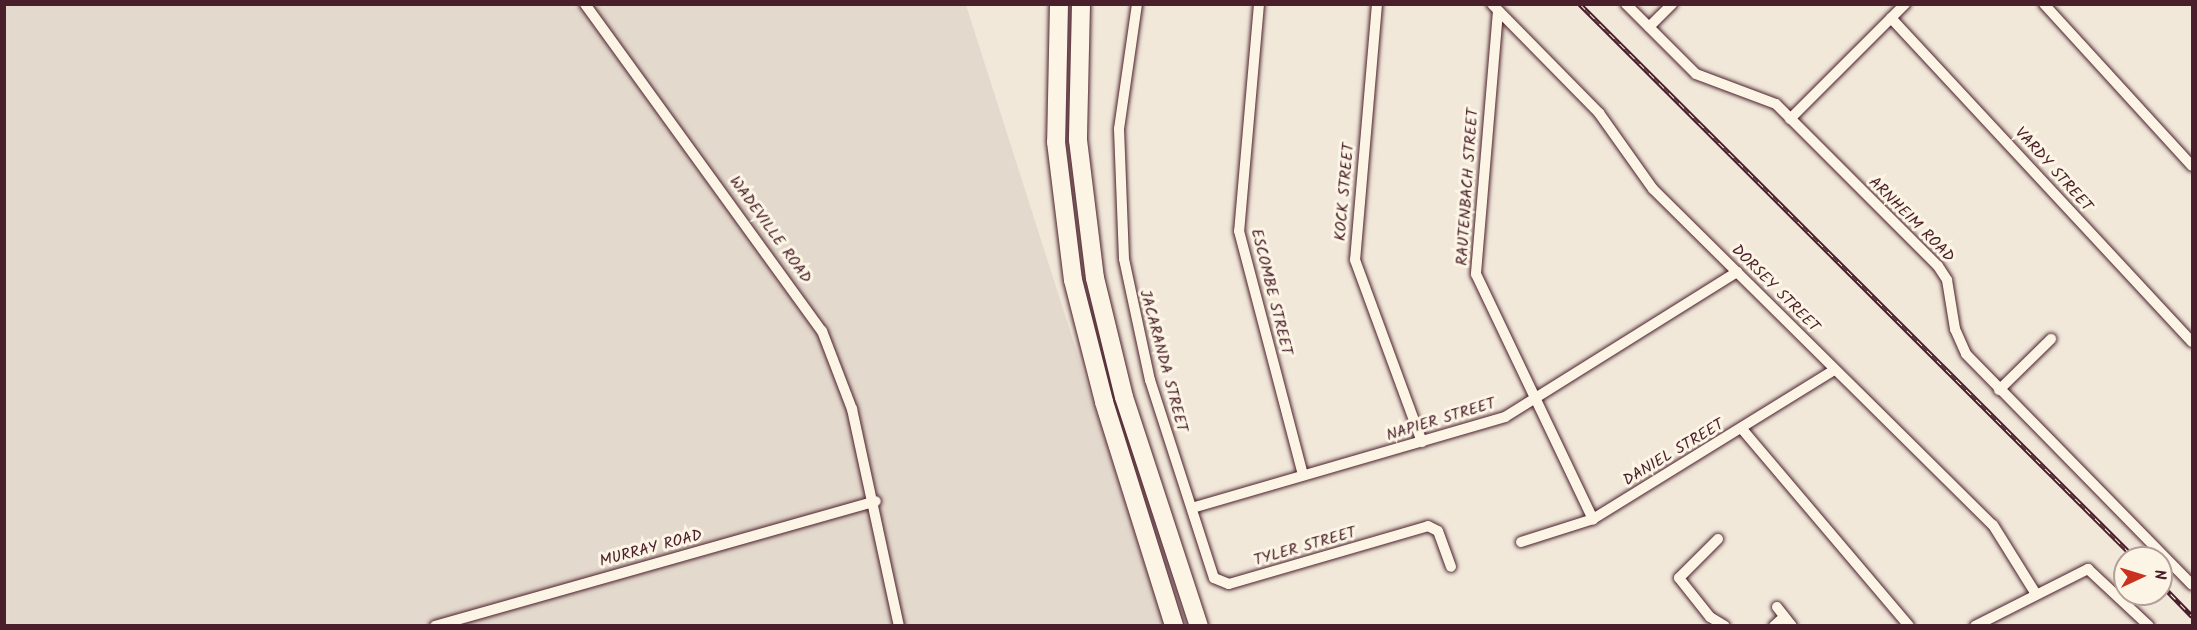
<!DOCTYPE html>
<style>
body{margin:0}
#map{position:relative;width:2197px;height:630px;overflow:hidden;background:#f1e8da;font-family:Kalam,sans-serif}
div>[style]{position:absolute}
.built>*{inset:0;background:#e4d9cd}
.roads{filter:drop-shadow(0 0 2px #4a1f2b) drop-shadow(0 0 2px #4a1f2b)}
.minor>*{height:10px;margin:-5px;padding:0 5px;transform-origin:5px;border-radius:5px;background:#fcf5e5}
.motorway>*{height:18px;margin:-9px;padding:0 9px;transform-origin:9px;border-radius:9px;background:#fcf5e5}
.rail>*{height:4.5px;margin-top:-2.25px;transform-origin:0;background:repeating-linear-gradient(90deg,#fcf5e5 0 7px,#4a1f2b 0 14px);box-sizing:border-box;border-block:2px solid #4a1f2b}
span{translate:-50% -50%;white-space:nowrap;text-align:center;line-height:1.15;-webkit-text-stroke:6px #fcf5e5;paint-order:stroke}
.street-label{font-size:16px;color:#4a1f2b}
.frame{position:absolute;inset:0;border:6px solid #4a1f2b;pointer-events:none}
.north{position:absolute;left:2113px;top:546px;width:60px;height:60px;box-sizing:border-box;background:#fcf5e5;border:2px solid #b59f9b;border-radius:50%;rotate:86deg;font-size:16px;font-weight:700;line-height:24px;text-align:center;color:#4a1f2b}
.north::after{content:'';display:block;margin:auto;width:21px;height:27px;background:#c8321e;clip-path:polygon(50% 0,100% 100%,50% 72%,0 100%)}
</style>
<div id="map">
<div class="built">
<i style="clip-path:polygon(4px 5px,966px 5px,1164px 625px,5px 625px)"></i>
</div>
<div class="roads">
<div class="minor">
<i style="left:585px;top:4px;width:404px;rotate:54.1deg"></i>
<i style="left:822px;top:331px;width:84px;rotate:69deg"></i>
<i style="left:852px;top:409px;width:222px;rotate:77.8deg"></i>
<i style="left:1137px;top:4px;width:126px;rotate:98.2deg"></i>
<i style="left:1119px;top:129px;width:130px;rotate:87.8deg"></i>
<i style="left:1124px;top:259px;width:124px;rotate:77.9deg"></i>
<i style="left:1150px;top:380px;width:208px;rotate:72.1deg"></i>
<i style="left:1214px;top:578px;width:16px;rotate:22deg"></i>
<i style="left:1229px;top:584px;width:207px;rotate:-16.2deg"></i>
<i style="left:1428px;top:526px;width:11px;rotate:27deg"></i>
<i style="left:1438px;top:531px;width:38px;rotate:70deg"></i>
<i style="left:1259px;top:4px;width:228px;rotate:95deg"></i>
<i style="left:1239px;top:231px;width:252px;rotate:75.3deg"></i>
<i style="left:1377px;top:4px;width:257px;rotate:94.9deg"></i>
<i style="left:1355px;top:260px;width:194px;rotate:69.8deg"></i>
<i style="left:1492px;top:4px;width:153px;rotate:45.5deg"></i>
<i style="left:1599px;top:113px;width:93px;rotate:54.6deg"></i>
<i style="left:1653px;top:189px;width:478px;rotate:44.7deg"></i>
<i style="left:1993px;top:525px;width:81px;rotate:58.1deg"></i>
<i style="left:1626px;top:4px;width:99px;rotate:45deg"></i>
<i style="left:1696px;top:74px;width:85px;rotate:20.6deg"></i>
<i style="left:1776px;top:104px;width:229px;rotate:45deg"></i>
<i style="left:1938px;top:266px;width:17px;rotate:57deg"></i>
<i style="left:1947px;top:280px;width:50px;rotate:80.7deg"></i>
<i style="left:1955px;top:329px;width:27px;rotate:66deg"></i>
<i style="left:1966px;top:354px;width:323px;rotate:45.6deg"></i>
<i style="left:2044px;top:4px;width:219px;rotate:47.6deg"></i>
<i style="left:1498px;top:11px;width:264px;rotate:94.8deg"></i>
<i style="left:1476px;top:274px;width:272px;rotate:64.5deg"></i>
<i style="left:1891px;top:18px;width:442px;rotate:47.1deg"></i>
<i style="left:1649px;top:27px;width:33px;rotate:-45deg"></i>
<i style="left:1790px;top:119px;width:163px;rotate:-45deg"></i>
<i style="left:1999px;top:390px;width:73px;rotate:-44.4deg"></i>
<i style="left:1742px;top:429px;width:258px;rotate:49.7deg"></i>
<i style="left:1192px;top:508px;width:326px;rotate:-16.2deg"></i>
<i style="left:1505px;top:417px;width:274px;rotate:-32deg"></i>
<i style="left:1718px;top:539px;width:55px;rotate:135deg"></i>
<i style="left:1679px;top:578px;width:50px;rotate:51.5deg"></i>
<i style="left:1710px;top:617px;width:17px;rotate:31deg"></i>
<i style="left:1521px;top:542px;width:76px;rotate:-17.7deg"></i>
<i style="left:1593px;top:519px;width:283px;rotate:-31.7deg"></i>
<i style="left:1777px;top:607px;width:24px;rotate:52deg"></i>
<i style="left:435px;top:626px;width:458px;rotate:-15.8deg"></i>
<i style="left:1774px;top:626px;width:13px;rotate:-42deg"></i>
<i style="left:1975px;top:626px;width:127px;rotate:-26.8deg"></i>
<i style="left:2088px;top:569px;width:83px;rotate:43.1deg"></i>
</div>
<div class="motorway">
<i style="left:1059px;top:4px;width:138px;rotate:91.2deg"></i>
<i style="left:1056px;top:142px;width:139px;rotate:83deg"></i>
<i style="left:1073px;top:280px;width:126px;rotate:75.7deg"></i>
<i style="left:1104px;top:402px;width:235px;rotate:72.6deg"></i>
<i style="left:1081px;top:4px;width:136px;rotate:91.3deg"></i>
<i style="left:1078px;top:140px;width:139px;rotate:83deg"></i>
<i style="left:1095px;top:278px;width:122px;rotate:76.3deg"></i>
<i style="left:1124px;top:397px;width:241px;rotate:71.9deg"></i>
</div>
</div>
<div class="rail">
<i style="left:1580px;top:4px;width:784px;rotate:44.95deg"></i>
<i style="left:2161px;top:584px;width:45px;rotate:45.9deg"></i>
<i style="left:1323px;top:626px;width:80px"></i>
</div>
<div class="street-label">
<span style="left:2053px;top:170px;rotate:48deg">VARDY STREET</span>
<span style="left:1468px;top:187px;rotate:-86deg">RAUTENBACH STREET</span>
<span style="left:1345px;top:192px;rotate:-85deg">KOCK STREET</span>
<span style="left:1911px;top:220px;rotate:45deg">ARNHEIM ROAD</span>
<span style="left:770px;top:230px;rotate:54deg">WADEVILLE ROAD</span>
<span style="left:1775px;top:289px;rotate:45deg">DORSEY STREET</span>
<span style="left:1271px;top:292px;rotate:76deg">ESCOMBE STREET</span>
<span style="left:1163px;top:361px;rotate:75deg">JACARANDA STREET</span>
<span style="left:1441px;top:420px;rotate:-17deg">NAPIER STREET</span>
<span style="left:1674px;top:453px;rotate:-31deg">DANIEL STREET</span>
<span style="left:1305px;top:547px;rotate:-16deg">TYLER STREET</span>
<span style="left:651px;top:549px;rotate:-15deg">MURRAY ROAD</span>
</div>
<div class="frame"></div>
<div class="north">N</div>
</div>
